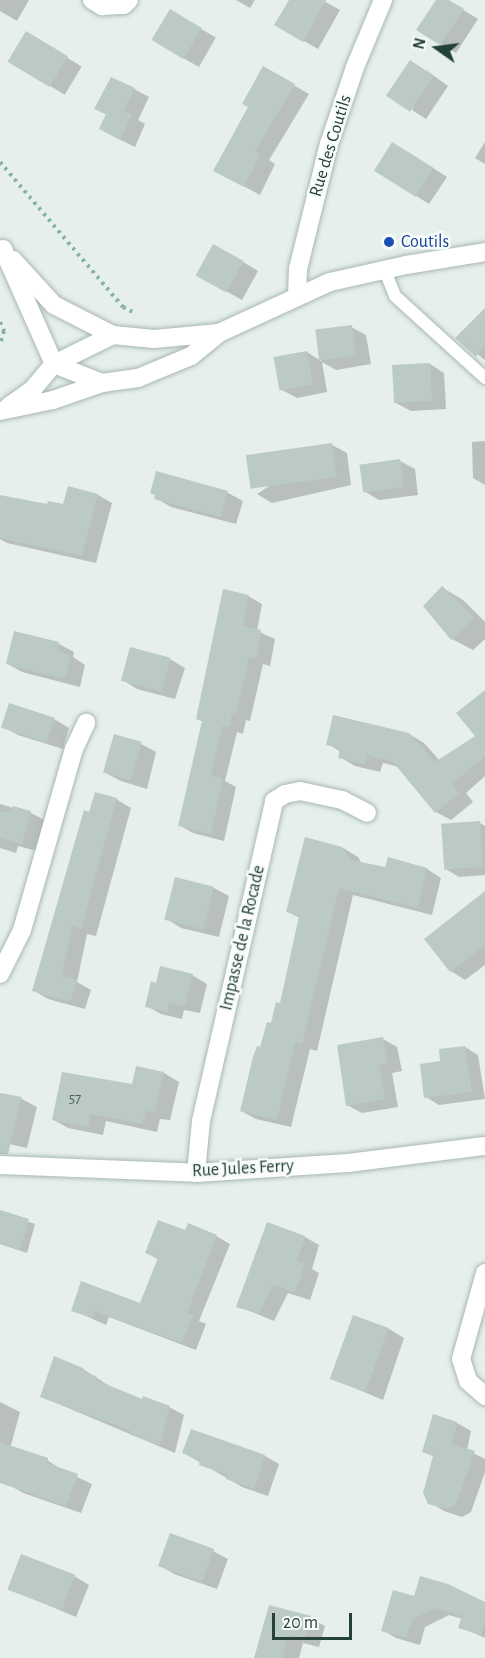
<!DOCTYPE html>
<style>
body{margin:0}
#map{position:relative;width:485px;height:1658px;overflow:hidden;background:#e6efeb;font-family:"Alegreya Sans",sans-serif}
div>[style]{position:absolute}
.shadow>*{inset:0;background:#0003;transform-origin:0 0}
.building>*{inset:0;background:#bbcac4;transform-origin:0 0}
.path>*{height:4px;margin-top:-2px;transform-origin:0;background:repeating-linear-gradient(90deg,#86b3a5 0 3px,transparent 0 7.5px)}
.roads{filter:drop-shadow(0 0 2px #a8b8b2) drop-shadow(0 0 2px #a8b8b2)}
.lane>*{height:12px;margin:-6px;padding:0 6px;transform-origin:6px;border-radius:6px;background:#fff}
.street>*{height:18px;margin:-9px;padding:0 9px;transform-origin:9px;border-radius:9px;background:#fff}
.secondary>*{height:18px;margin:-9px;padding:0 9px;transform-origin:9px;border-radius:9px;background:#fff}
.dots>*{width:16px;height:16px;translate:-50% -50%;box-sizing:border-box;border:3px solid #f7fbf9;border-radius:50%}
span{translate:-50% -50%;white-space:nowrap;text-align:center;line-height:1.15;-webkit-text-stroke:5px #f7fbf9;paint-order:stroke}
.number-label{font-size:15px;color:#4a645c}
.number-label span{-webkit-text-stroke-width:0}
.street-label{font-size:18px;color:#24423a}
.transit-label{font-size:18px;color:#164399}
.left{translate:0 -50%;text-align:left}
.north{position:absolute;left:407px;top:18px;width:60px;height:60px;-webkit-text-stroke:4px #f7fbf9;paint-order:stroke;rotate:284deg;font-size:16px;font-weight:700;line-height:24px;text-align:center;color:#24423a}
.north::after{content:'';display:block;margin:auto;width:21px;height:27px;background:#24423a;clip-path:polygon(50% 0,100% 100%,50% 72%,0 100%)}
.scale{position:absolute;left:272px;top:1613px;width:80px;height:27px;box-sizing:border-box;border:3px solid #24423a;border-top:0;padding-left:8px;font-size:18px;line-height:21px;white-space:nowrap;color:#24423a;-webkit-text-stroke:4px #f7fbf9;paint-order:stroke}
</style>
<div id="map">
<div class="shadow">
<i style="clip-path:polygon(0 0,29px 0,17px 21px,0 11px)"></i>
<i style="clip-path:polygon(236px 0,255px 0,250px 8px)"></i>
<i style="clip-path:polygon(290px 0,322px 0,340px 10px,318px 49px,276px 25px)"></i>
<i style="clip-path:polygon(437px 0,447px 0,478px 19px,456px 53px,418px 30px)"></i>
<i style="left:170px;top:11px;width:53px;height:34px;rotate:30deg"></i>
<i style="left:26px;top:33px;width:65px;height:33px;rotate:31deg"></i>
<i style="clip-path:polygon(264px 68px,309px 94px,269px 160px,275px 164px,260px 195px,230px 179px)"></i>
<i style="clip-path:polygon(426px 70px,448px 86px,426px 119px,412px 110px)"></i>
<i style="clip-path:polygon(134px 89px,149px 97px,138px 120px,145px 124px,135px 147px,115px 137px,107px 115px,96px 109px)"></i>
<i style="clip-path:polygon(485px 142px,485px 164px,475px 158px)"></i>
<i style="clip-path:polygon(408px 152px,447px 177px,429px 204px,375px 170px)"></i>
<i style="clip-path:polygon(243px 262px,258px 271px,242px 300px,199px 276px)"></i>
<i style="clip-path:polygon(485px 321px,485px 360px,457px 338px)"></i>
<i style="clip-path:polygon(351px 327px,366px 335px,371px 364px,336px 370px,322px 362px,327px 392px,297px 398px,282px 390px,307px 352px,321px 361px)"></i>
<i style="clip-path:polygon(430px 364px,444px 373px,446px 409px,411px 411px,396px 403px)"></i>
<i style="clip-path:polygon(485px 441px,485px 485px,473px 478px,472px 442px)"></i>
<i style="clip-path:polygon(332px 445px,347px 453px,351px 485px,272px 503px,257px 494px)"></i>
<i style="clip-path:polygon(400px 461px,415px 469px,418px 495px,379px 500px,364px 491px)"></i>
<i style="clip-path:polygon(157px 473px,228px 493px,243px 501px,236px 524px,171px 507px,156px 498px)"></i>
<i style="clip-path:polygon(98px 495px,112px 503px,96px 563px,7px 543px,0 539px,0 501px,64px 505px)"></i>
<i style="clip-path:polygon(443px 588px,463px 600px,485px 622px,485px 639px,473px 650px,452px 639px)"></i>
<i style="clip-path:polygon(248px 596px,262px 604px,257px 631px,275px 639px,270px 666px,263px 664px,250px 721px,246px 720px,243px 734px,237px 732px,225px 781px,236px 787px,224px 841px,193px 833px,179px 825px,203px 722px,198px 719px)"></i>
<i style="clip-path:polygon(15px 633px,59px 644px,74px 652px,73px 657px,85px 665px,80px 687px,22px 672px,8px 664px)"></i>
<i style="clip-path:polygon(170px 659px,185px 668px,175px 699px,137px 689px,123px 680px)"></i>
<i style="clip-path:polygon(485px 700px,485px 776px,466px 793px,473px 802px,451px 820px,436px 812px,399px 767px,383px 763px,380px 772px,355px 766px,340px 757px,341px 752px,328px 744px,409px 734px,424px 743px,440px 761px,477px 737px)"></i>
<i style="clip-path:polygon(54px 719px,69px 728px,63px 749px,18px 735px,4px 727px)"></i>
<i style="clip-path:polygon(141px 744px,156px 752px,147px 789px,121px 781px,106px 773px)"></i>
<i style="clip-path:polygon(116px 799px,131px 808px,96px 936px,87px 934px,77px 982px,91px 990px,85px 1009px,48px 999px,33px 990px,90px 814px)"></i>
<i style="clip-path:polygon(0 804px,31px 813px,46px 821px,37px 851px,18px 846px,16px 853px,0 848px)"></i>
<i style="clip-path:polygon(480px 823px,485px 826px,485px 875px,459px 877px,444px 868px)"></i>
<i style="clip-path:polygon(306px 839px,343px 848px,358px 857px,362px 864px,387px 869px,427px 869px,441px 878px,432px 915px,353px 895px,317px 1051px,310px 1049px,291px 1127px,256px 1119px,241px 1111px,261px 1049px,281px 1005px,300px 918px,288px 912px)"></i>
<i style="clip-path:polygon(176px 879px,214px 888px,229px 896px,219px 937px,181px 928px,167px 919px)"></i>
<i style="clip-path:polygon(485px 893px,485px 965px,465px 980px,451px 971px)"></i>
<i style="clip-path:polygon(192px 975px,207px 984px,200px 1013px,184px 1010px,182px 1019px,161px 1014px,147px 1006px,157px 984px)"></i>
<i style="clip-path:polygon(383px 1039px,397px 1047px,402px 1071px,392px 1073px,398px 1107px,362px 1113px,347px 1105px)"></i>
<i style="clip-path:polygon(465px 1047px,478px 1055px,485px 1099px,439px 1105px,426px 1097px,442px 1062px)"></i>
<i style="clip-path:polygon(137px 1068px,164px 1073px,179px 1082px,170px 1120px,160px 1119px,157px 1132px,106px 1121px,103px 1135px,68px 1128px,54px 1120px,133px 1086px)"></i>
<i style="clip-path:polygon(0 1094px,22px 1099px,37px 1107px,27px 1148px,0 1142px)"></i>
<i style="clip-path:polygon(0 1212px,35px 1224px,27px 1253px,0 1244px)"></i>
<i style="clip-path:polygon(268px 1224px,305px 1237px,319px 1245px,312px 1269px,319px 1273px,310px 1300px,288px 1293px,274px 1321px,238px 1306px)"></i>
<i style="clip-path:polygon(186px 1232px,216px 1236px,230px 1244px,199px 1321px,206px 1324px,196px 1350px,109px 1317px,106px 1325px,73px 1310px,141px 1305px,159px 1260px,147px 1253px)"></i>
<i style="clip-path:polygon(354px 1317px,389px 1329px,404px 1338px,383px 1400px,333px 1379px)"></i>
<i style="clip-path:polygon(83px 1369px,111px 1387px,143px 1401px,169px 1407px,184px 1415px,175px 1453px,42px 1397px)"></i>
<i style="clip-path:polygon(0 1402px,20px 1412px,8px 1456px,0 1454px)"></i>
<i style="clip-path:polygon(457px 1423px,471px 1431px,467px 1450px,485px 1459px,485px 1472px,471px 1512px,462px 1517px,444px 1511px,429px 1502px,434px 1457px,424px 1451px)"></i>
<i style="clip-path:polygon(192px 1431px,265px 1456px,279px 1464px,268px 1496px,242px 1487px,184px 1453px)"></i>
<i style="clip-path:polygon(47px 1460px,62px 1470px,92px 1484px,81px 1513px,23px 1493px,8px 1484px)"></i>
<i style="clip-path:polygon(213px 1551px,228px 1559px,217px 1589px,174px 1574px,159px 1565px)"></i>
<i style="clip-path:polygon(74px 1576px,89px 1585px,76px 1617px,9px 1589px)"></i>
<i style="clip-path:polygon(415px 1598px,485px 1604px,485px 1638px,460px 1627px,462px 1619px,449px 1615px,425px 1627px,420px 1645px,396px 1638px,383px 1630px)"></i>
<i style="clip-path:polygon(310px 1618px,325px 1626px,319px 1647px,303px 1643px,299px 1658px,256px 1658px)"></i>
</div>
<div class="building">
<i style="clip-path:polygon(289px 0,326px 0,303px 42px,274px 25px)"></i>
<i style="clip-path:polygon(436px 0,449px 0,464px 9px,440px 45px,416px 30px)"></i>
<i style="left:170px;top:9px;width:37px;height:36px;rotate:31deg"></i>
<i style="left:26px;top:31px;width:49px;height:36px;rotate:31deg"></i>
<i style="left:410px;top:60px;width:29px;height:43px;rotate:34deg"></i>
<i style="clip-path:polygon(263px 66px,295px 84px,255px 151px,261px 154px,244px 187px,213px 171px,248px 107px,242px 104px)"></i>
<i style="clip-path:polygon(111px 77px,135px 88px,124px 111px,132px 115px,120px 140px,99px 129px,106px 114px,94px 109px)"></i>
<i style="left:392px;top:142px;width:49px;height:34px;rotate:32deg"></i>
<i style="left:213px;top:244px;width:35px;height:36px;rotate:29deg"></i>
<i style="clip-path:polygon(485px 308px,485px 345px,476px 357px,455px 338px)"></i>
<i style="left:352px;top:325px;width:31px;height:37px;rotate:83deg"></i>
<i style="left:307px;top:351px;width:34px;height:34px;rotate:80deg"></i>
<i style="left:430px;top:363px;width:38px;height:38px;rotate:87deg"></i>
<i style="left:332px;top:443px;width:34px;height:87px;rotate:82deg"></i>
<i style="left:400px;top:459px;width:28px;height:41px;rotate:82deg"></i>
<i style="clip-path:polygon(156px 471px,228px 491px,221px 517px,154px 499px,155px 495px,150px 493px)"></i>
<i style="clip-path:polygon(68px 486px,98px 494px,82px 556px,0 538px,0 495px,47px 504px,48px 501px,63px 504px)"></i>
<i style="clip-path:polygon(442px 586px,474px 618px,451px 640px,423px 606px)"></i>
<i style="clip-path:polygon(223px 589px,249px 595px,243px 626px,261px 630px,257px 659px,249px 657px,236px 714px,232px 713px,230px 727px,223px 725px,211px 775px,223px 778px,211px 834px,178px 826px,202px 721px,196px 719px)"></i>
<i style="clip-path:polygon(14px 631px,59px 642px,57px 651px,71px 655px,65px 679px,6px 664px)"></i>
<i style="left:130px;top:647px;width:42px;height:35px;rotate:15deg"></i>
<i style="clip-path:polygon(485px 690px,485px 756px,452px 784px,459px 793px,435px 813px,393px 762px,368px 755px,365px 764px,338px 758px,340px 748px,326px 745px,333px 715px,409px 733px,435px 762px,475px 736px,456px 713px)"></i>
<i style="left:9px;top:703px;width:48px;height:26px;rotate:18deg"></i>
<i style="left:114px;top:734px;width:29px;height:40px;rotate:16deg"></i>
<i style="clip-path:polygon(95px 792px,117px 798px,81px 929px,72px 926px,62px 976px,77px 980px,70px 1002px,32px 991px,84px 810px,89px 812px)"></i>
<i style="clip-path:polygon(13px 806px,31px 811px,22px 844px,0 838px,0 811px,10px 813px)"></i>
<i style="left:480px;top:821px;width:46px;height:39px;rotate:86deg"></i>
<i style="clip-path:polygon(305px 837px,342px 847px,351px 860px,385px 867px,388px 857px,427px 868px,418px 908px,339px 888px,302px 1044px,295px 1042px,277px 1120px,240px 1111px,253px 1057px,257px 1046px,260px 1047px,267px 1022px,271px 1023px,276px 1002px,280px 1003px,299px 916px,286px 912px)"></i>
<i style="left:175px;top:877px;width:40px;height:44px;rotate:14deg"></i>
<i style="clip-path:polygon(485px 891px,485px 945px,450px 972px,424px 939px)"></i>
<i style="clip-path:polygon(160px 966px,193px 974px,185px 1006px,169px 1003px,168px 1012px,145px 1007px,151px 981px,156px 983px)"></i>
<i style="clip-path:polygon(383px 1037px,388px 1063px,379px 1065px,385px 1099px,346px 1106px,337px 1045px)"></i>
<i style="clip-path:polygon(465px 1046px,472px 1092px,424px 1098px,420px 1064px,440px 1061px,439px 1049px)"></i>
<i style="clip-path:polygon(136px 1066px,164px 1072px,155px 1112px,146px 1111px,142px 1124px,91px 1114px,88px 1127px,52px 1120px,62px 1072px,132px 1084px)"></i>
<i style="clip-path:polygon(0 1093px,22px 1097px,8px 1154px,0 1154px)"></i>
<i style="clip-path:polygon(0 1210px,29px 1219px,20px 1250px,0 1243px)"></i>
<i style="clip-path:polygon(158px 1220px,185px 1230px,188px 1223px,217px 1235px,187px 1313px,193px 1315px,182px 1343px,95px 1311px,93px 1318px,71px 1311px,81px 1281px,140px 1303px,158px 1258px,145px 1253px)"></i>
<i style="clip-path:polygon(267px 1222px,305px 1236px,297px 1261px,305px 1263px,295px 1293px,273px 1285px,259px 1314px,236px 1307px)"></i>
<i style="left:353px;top:1315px;width:38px;height:68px;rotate:20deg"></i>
<i style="clip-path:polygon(54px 1356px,83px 1368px,85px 1372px,97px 1377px,96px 1380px,142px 1399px,143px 1396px,170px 1406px,160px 1445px,129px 1434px,131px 1431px,40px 1397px)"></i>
<i style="clip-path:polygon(433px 1414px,457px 1422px,452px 1444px,475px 1451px,456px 1504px,447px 1509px,428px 1504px,423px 1493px,433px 1456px,422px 1452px)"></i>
<i style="clip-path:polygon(191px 1429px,265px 1455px,254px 1489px,226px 1479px,228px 1475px,199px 1465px,200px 1460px,182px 1453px)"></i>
<i style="clip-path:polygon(0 1442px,48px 1458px,47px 1463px,78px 1474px,66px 1506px,0 1483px)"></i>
<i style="left:170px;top:1533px;width:47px;height:35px;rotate:20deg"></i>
<i style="left:21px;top:1554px;width:58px;height:38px;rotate:21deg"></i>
<i style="clip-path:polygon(420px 1576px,448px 1584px,485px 1602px,485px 1623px,481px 1635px,458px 1628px,462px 1616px,434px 1608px,412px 1620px,406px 1638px,381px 1631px,393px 1590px,414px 1596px)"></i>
<i style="clip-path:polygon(269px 1605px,311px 1616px,304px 1639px,288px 1635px,282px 1658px,254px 1658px)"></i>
</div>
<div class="path">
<i style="left:0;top:162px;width:190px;rotate:49.7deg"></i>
<i style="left:123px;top:307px;width:13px;rotate:27deg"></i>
<i style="left:0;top:322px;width:10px;rotate:66deg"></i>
<i style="left:4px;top:331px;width:14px;rotate:107deg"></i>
</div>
<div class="roads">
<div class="lane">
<i style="left:385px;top:271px;width:27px;rotate:68deg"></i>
<i style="left:395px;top:296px;width:122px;rotate:42.3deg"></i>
</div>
<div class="street">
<i style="left:92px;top:0;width:12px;rotate:31deg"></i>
<i style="left:102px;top:6px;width:22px;rotate:-3deg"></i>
<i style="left:124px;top:5px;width:7px;rotate:-45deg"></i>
<i style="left:297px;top:297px;width:28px;rotate:-88deg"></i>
<i style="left:298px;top:269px;width:129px;rotate:-76.1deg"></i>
<i style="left:329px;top:144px;width:81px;rotate:-71.3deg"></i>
<i style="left:355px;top:67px;width:73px;rotate:-67.3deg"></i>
<i style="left:0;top:974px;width:49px;rotate:-63.4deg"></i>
<i style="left:22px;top:930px;width:188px;rotate:-74deg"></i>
<i style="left:74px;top:749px;width:29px;rotate:-65deg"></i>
<i style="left:0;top:1165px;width:196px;rotate:2.3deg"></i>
<i style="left:196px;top:1173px;width:152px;rotate:-3.8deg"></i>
<i style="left:348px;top:1163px;width:138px;rotate:-7.1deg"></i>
<i style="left:196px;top:1173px;width:52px;rotate:-84.5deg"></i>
<i style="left:201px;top:1121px;width:328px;rotate:-77.1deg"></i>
<i style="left:274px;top:801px;width:13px;rotate:-32deg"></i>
<i style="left:285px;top:794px;width:15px;rotate:-11deg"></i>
<i style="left:300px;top:791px;width:43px;rotate:12.1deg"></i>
<i style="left:342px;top:800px;width:28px;rotate:27deg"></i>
<i style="left:485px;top:1273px;width:89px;rotate:105.6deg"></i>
<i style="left:461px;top:1359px;width:23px;rotate:72deg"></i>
<i style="left:468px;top:1381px;width:23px;rotate:41deg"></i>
</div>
<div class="secondary">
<i style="left:3px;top:249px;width:126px;rotate:66.1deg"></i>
<i style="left:54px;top:364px;width:52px;rotate:21.6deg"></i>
<i style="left:13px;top:260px;width:61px;rotate:47.7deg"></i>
<i style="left:54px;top:305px;width:66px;rotate:27deg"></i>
<i style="left:9px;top:406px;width:28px;rotate:-35deg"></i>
<i style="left:32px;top:390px;width:34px;rotate:-50deg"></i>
<i style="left:54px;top:364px;width:66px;rotate:-26.2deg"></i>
<i style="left:113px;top:335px;width:41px;rotate:5.6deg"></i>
<i style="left:154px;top:339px;width:65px;rotate:-5.3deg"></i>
<i style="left:0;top:411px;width:54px;rotate:-11.7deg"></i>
<i style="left:53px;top:400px;width:52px;rotate:-19.1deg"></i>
<i style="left:102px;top:383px;width:36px;rotate:-8deg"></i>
<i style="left:138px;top:378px;width:57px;rotate:-22.5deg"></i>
<i style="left:191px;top:356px;width:36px;rotate:-39deg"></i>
<i style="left:219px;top:333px;width:122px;rotate:-24.7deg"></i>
<i style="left:330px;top:282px;width:78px;rotate:-12.6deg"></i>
<i style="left:406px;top:265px;width:80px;rotate:-9.3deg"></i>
</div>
</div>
<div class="dots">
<i style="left:389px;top:242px;background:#1a4fb4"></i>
</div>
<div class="number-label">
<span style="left:75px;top:1099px">57</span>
</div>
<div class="street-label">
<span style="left:331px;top:146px;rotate:-73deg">Rue des Coutils</span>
<span style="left:243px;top:938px;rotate:-77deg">Impasse de la Rocade</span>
<span style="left:243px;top:1169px;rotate:-3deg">Rue Jules Ferry</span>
</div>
<div class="transit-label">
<span class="left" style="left:401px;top:242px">Coutils</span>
</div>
<div class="north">N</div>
<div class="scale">20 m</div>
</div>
